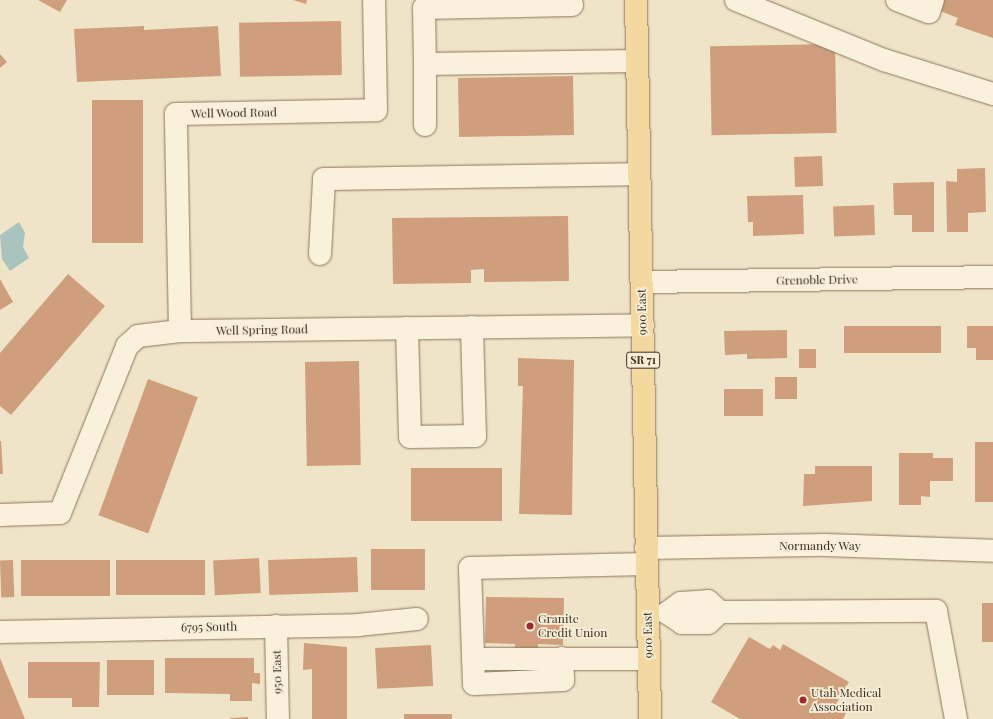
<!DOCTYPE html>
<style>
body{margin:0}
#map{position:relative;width:993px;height:719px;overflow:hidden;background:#f0e4c8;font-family:"Playfair Display",serif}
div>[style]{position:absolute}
.water>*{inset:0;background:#a9c4bc}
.building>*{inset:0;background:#cf9f7d;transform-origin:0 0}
.roads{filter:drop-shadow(0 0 1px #8d765c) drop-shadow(0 0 1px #8d765c)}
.minor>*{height:22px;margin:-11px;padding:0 11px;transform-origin:11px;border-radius:11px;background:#faf1dc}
.major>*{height:22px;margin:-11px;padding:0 11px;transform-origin:11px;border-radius:11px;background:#f3d9a0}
.dots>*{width:11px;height:11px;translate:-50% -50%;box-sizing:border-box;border:2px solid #f7eed8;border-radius:50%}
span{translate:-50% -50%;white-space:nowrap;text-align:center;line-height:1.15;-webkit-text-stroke:3.5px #f7eed8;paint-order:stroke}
.shield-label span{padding:1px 3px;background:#f7eed8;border:1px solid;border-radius:3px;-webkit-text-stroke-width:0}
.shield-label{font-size:11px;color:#3d2e20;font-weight:700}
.street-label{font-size:12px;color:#3d2e20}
.poi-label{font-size:12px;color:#3d2e20}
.left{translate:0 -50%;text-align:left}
</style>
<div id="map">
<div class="water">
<i style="clip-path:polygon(19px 222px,25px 233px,23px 247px,29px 258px,10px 271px,2px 259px,0 235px)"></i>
</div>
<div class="building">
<i style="clip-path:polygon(38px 0,67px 0,60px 12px)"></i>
<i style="clip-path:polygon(293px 0,307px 0,306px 4px)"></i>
<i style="clip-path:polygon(944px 0,993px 0,993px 38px,955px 25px,958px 18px,940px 11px)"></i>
<i style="left:341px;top:21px;width:54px;height:102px;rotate:89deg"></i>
<i style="clip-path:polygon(144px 26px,144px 30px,218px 26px,221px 76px,77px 82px,74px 29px)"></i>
<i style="left:835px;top:44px;width:89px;height:125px;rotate:89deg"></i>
<i style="clip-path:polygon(0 54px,7px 62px,0 68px)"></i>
<i style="left:573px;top:76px;width:59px;height:115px;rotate:89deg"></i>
<i style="left:143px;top:100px;width:143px;height:51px;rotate:90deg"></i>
<i style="left:822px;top:156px;width:30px;height:28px;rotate:88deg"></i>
<i style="clip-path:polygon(985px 168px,986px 212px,968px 213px,968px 232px,947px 232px,946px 181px,957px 182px,957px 169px)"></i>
<i style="clip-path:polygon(934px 182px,934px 232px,912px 232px,912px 215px,894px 215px,893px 183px)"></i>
<i style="clip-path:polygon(803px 195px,804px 234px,753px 236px,753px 222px,748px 222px,747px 196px)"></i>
<i style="left:874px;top:205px;width:30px;height:41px;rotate:88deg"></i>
<i style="clip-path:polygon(568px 216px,569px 281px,484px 282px,484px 269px,471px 270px,471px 283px,393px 284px,392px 218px)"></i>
<i style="clip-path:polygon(68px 274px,105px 306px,11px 415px,0 406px,0 353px)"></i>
<i style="clip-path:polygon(0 279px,13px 302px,0 310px)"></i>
<i style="left:941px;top:326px;width:27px;height:97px;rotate:90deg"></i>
<i style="clip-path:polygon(967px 326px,993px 326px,993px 360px,976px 360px,976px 348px,967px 348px)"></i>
<i style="clip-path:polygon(787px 330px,787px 358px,747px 359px,747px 354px,725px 355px,724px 331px)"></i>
<i style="left:799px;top:349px;width:17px;height:19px"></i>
<i style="clip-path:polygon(518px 358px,574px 360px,572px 515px,519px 514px,523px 386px,518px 386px)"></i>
<i style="left:359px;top:361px;width:104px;height:54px;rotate:89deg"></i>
<i style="left:775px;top:377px;width:22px;height:22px"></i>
<i style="left:148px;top:379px;width:53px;height:145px;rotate:20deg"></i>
<i style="left:724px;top:389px;width:39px;height:27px"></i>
<i style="clip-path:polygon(0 441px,1px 441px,3px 474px,0 474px)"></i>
<i style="left:975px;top:442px;width:18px;height:60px"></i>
<i style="clip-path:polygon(899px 453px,933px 453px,933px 458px,953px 458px,953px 481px,930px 481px,930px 497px,921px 496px,921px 505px,899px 505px)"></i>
<i style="clip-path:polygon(815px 466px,872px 466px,872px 501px,803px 506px,804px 474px,815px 474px)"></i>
<i style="left:502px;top:468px;width:53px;height:91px;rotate:90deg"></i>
<i style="left:371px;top:549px;width:54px;height:41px"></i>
<i style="left:357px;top:557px;width:35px;height:89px;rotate:88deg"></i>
<i style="left:259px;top:558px;width:35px;height:46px;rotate:87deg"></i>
<i style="left:13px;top:560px;width:37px;height:13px;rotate:88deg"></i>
<i style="left:110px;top:560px;width:36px;height:89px;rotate:90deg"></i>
<i style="left:116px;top:560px;width:89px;height:35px"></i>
<i style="clip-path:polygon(486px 597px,564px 598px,563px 645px,538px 644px,538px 670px,515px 670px,515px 644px,485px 643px)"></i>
<i style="left:982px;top:603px;width:11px;height:39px"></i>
<i style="clip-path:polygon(749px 637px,770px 649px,773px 645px,780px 650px,783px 644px,849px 682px,836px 704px,847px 711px,843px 719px,740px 719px,711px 702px)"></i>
<i style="clip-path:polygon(304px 643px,347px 647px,347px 719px,312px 719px,312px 669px,303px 670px)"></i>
<i style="left:431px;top:645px;width:41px;height:56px;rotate:87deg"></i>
<i style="clip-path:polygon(0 658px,25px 719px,0 719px)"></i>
<i style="clip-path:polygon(165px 658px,254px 658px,254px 673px,260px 673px,260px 684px,252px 683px,252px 701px,230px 701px,230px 694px,165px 693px)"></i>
<i style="left:107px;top:660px;width:47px;height:35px"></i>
<i style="clip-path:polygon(28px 662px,100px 662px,99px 707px,72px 707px,72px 698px,28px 698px)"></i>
<i style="left:404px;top:714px;width:48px;height:5px"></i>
<i style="clip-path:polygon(248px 717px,248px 719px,230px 719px,230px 718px)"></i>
</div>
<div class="roads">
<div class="minor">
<i style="left:736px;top:0;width:160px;rotate:22.1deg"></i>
<i style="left:884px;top:60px;width:114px;rotate:17.3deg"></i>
<i style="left:897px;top:0;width:34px;rotate:21deg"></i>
<i style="left:929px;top:12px;width:13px;rotate:-72deg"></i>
<i style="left:425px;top:64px;width:56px;rotate:-91deg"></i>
<i style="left:424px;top:8px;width:148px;rotate:-1.2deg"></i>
<i style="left:425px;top:125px;width:61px;rotate:-90deg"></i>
<i style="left:425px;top:64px;width:212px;rotate:-0.8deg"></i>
<i style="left:320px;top:254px;width:75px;rotate:-86.9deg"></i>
<i style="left:324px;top:179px;width:315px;rotate:-0.9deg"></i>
<i style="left:642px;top:282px;width:351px;rotate:-0.8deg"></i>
<i style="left:407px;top:328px;width:109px;rotate:88.4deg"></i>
<i style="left:410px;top:437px;width:65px;rotate:-0.9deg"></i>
<i style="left:475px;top:436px;width:109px;rotate:-91.6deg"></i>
<i style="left:180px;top:331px;width:217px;rotate:-91.1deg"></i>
<i style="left:176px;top:114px;width:200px;rotate:-1.1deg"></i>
<i style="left:376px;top:110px;width:110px;rotate:-91deg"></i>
<i style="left:0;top:515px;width:60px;rotate:-1.9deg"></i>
<i style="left:60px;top:513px;width:180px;rotate:-68.1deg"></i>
<i style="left:127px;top:346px;width:15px;rotate:-42deg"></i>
<i style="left:138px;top:336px;width:42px;rotate:-6.8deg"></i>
<i style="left:180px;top:331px;width:463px;rotate:-0.7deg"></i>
<i style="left:646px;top:548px;width:179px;rotate:-1deg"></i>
<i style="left:825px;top:545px;width:168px;rotate:2deg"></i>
<i style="left:720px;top:612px;width:16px;rotate:137deg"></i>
<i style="left:708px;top:623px;width:26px;rotate:180deg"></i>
<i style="left:682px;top:623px;width:18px;rotate:-146deg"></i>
<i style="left:667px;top:613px;width:17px;rotate:-36deg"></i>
<i style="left:681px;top:603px;width:27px;rotate:-4deg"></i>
<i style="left:708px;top:601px;width:16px;rotate:43deg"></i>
<i style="left:720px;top:612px;width:216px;rotate:-0.3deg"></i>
<i style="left:936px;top:611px;width:110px;rotate:79.5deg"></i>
<i style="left:276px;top:626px;width:93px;rotate:88.8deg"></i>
<i style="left:0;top:632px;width:358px;rotate:-1.1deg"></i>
<i style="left:358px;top:625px;width:59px;rotate:-5.8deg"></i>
<i style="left:562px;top:658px;width:22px;rotate:87deg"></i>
<i style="left:563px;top:680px;width:89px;rotate:177.4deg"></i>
<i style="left:474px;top:684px;width:116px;rotate:-92deg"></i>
<i style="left:470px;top:568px;width:177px;rotate:-1.3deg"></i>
<i style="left:473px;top:659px;width:176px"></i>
</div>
<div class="major">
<i style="left:636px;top:0;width:719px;rotate:88.88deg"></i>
</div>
</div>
<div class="dots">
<i style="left:530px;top:626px;background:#9e2a2b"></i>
<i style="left:803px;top:700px;background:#9e2a2b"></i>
</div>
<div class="shield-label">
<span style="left:643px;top:360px">SR 71</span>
</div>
<div class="street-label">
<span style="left:234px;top:113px;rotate:-1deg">Well Wood Road</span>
<span style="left:817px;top:280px;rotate:-1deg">Grenoble Drive</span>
<span style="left:642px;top:312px;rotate:-91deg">900 East</span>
<span style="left:262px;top:330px;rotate:-1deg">Well Spring Road</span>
<span style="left:820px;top:546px">Normandy Way</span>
<span style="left:209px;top:627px;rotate:-1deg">6795 South</span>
<span style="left:648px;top:635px;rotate:-91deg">900 East</span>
<span style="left:277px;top:672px;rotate:-91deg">950 East</span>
</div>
<div class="poi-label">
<span class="left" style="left:538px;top:626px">Granite<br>Credit Union</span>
<span class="left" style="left:811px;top:700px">Utah Medical<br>Association</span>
</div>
</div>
